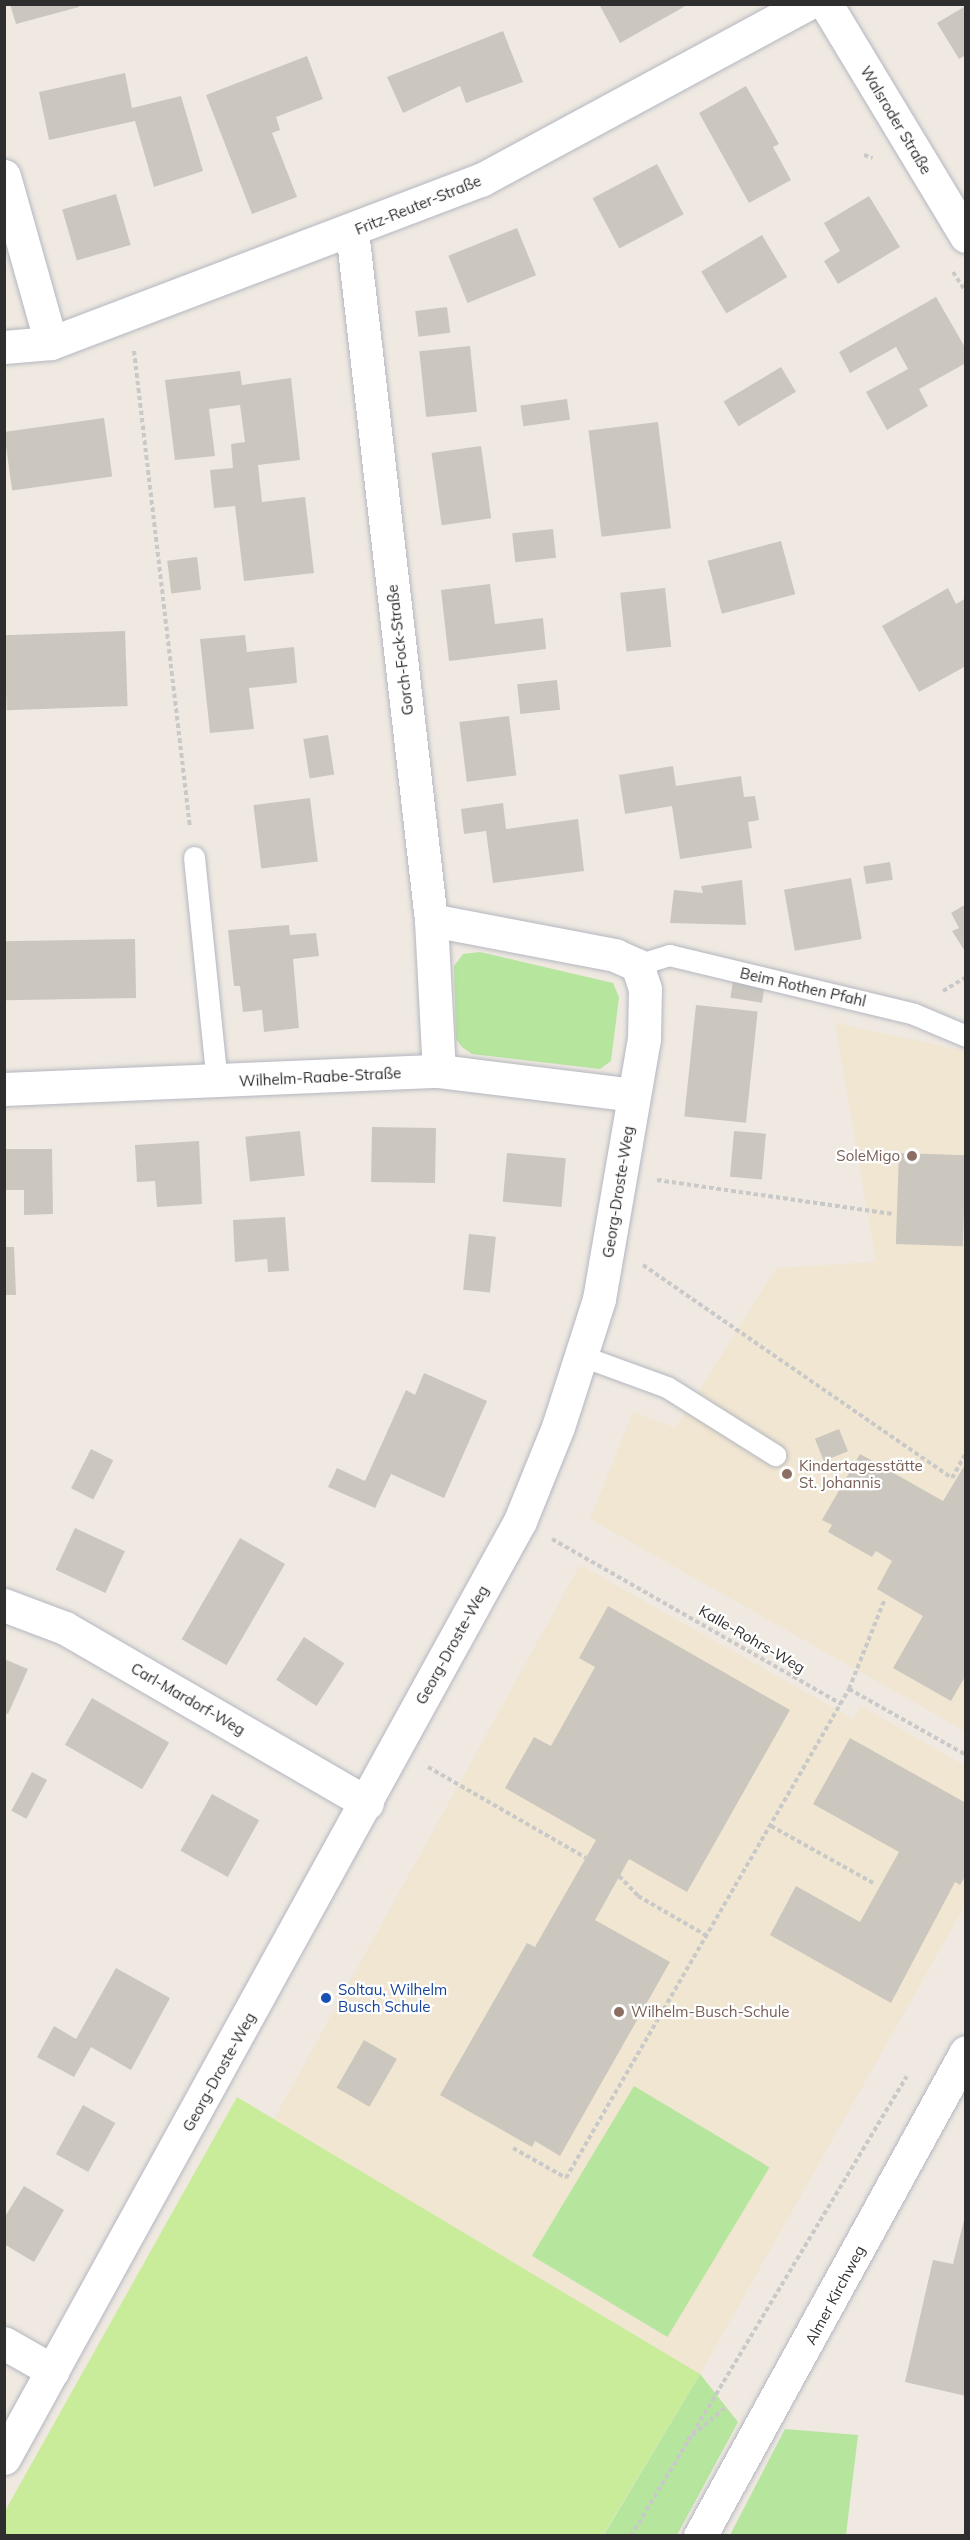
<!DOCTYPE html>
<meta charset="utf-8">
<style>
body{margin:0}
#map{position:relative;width:970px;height:2540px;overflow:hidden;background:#efe9e1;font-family:Mulish,sans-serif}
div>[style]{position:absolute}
.education>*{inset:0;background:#f0e6d1}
.green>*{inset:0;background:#b6e59e;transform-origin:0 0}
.pitch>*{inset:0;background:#c9ec9a}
.building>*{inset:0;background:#cbc7bf;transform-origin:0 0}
.path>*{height:4px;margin-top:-2px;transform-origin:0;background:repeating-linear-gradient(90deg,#c9c9c9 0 4.5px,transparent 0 7.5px)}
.roads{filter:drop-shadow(0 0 2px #b4b7c1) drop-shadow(0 0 2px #b4b7c1)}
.lane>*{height:21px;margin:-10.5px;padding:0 10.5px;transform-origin:10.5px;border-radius:10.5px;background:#fff}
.street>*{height:33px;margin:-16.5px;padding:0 16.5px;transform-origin:16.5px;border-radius:16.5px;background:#fff}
.secondary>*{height:33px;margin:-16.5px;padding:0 16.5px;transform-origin:16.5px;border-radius:16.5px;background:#fff}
.dots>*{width:16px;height:16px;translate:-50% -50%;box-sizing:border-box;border:3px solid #fff;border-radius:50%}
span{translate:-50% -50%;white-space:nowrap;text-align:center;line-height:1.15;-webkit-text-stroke:4.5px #fff;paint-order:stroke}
.street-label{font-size:15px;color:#2e2e2e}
.education-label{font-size:15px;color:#785e54}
.right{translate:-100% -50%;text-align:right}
.left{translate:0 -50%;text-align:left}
.transit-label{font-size:15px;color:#164399}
.frame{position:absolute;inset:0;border:6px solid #2e2e2e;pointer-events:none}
</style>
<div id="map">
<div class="education">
<i style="clip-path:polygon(835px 1023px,965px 1051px,965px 1731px,590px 1519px,633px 1412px,676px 1428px,776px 1268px,876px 1262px)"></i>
<i style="clip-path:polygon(580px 1565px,853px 1719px,861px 1706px,965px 1766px,965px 1905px,700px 2374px,274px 2119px)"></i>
</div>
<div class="green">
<i style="clip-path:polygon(480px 952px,613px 983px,619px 997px,611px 1061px,600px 1069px,472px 1054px,462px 1047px,456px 1039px,454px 966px,463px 954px)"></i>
<i style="left:634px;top:2086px;width:158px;height:198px;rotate:31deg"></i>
<i style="clip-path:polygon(700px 2374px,738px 2422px,677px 2535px,603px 2536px)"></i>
<i style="clip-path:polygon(785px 2429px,858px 2435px,846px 2535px,730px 2535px)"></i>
</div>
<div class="pitch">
<i style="clip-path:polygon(237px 2097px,700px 2374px,603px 2535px,5px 2535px,5px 2511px)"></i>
</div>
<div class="building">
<i style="clip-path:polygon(10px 4px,78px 4px,79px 7px,16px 24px)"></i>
<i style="clip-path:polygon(599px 4px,689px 4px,620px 43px)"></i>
<i style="clip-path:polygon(964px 7px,966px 55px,959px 59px,937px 23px)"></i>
<i style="clip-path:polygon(503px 31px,523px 82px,466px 103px,460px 86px,403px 113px,387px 77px)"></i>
<i style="clip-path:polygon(307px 56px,323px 99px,276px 117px,280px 130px,272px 133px,297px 197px,252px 214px,206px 95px)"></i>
<i style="clip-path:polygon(125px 73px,132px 108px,181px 96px,203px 171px,154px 187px,135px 121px,49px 140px,39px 92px)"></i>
<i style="clip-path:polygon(746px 86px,779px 144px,773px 147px,791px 180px,749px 203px,699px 113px)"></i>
<i style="left:657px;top:164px;width:57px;height:73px;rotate:62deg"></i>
<i style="left:116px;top:194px;width:53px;height:56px;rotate:74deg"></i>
<i style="clip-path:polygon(869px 196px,900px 247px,838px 284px,824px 261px,840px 251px,824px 223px)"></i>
<i style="left:517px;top:228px;width:51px;height:74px;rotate:68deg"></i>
<i style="left:762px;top:235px;width:49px;height:71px;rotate:59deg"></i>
<i style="clip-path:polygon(936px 297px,966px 349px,966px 363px,919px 389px,928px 406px,887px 430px,866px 392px,908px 369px,896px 347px,850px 373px,839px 352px)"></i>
<i style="left:447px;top:307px;width:26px;height:32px;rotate:83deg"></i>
<i style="left:470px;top:346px;width:66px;height:51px;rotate:84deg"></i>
<i style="left:781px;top:367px;width:29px;height:67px;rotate:59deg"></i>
<i style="clip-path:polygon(240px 371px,242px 385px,291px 378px,300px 460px,258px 465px,262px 502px,305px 497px,314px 573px,244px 581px,235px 506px,214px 508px,210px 470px,233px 468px,231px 444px,245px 442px,240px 405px,209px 409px,215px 456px,175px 460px,165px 380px)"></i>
<i style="left:567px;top:399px;width:21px;height:47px;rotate:82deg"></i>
<i style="left:104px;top:418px;width:59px;height:101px;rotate:82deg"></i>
<i style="left:658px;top:422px;width:107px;height:70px;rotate:83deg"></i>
<i style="left:481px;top:446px;width:73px;height:50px;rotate:82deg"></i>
<i style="left:553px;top:529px;width:29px;height:41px;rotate:84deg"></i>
<i style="left:781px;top:541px;width:55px;height:76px;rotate:75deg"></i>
<i style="left:197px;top:557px;width:33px;height:30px;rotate:83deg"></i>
<i style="clip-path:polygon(490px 584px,495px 624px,543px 618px,546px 649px,449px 661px,441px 590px)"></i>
<i style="left:665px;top:588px;width:59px;height:45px;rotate:84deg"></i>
<i style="clip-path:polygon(948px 588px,956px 604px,966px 598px,966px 666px,919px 692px,882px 626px)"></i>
<i style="left:125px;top:631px;width:75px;height:121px;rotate:88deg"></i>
<i style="clip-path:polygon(245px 635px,247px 652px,294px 647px,297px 683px,249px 688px,254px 729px,210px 733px,200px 639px)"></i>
<i style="left:557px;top:680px;width:30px;height:40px;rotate:84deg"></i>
<i style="left:509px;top:716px;width:60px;height:50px;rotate:83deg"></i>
<i style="left:328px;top:735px;width:40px;height:25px;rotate:81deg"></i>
<i style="clip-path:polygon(673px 766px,676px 786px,741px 776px,744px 797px,755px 796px,759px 820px,748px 822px,752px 848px,680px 859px,672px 806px,625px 814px,619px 775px)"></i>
<i style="left:310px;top:798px;width:64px;height:57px;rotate:83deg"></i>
<i style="clip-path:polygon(503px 803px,506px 829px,578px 819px,584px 871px,493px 883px,486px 831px,464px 834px,461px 809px)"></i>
<i style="left:890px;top:862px;width:18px;height:27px;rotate:81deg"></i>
<i style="left:851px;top:878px;width:62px;height:68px;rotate:80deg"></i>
<i style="clip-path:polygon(742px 880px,746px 925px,670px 923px,674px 890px,703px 893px,701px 886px)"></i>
<i style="clip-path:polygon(966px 904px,966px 953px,952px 931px,959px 928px,951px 913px)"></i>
<i style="clip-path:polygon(289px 925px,290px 935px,316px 933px,319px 956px,293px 959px,299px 1028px,264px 1032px,262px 1010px,243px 1012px,240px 986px,234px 986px,228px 930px)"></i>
<i style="left:135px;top:939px;width:59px;height:131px;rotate:89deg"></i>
<i style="left:733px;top:981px;width:32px;height:17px;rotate:9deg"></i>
<i style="left:696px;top:1005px;width:62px;height:112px;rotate:6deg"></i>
<i style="left:372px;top:1127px;width:64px;height:55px;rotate:1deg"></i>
<i style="left:300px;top:1131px;width:45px;height:55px;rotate:84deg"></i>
<i style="left:734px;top:1131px;width:32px;height:46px;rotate:5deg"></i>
<i style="clip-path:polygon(199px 1141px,202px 1204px,157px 1207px,155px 1181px,137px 1182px,135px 1145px)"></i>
<i style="clip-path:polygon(4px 1149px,52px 1149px,53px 1214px,24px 1215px,24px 1190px,4px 1190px)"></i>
<i style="left:507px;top:1153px;width:59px;height:49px;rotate:5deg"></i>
<i style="left:899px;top:1153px;width:67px;height:91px;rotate:2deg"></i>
<i style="clip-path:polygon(285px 1217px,289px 1271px,268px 1272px,267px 1259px,235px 1262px,233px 1220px)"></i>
<i style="left:469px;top:1234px;width:27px;height:56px;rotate:6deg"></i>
<i style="clip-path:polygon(4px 1247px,14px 1247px,16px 1295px,4px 1295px)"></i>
<i style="clip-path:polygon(424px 1373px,487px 1401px,444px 1498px,391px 1474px,375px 1508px,328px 1487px,337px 1468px,365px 1481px,406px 1390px,415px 1395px)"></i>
<i style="left:839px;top:1429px;width:24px;height:26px;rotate:68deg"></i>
<i style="left:91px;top:1449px;width:25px;height:44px;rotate:27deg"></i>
<i style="clip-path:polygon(860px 1454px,943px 1501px,966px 1463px,966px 1675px,951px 1701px,893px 1668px,923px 1616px,877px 1589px,892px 1561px,876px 1551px,872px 1557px,828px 1532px,832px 1525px,822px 1520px)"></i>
<i style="left:75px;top:1528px;width:55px;height:46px;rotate:25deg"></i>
<i style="left:240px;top:1538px;width:52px;height:117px;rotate:30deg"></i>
<i style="clip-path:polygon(608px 1606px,790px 1710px,687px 1892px,629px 1859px,595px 1920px,670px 1962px,560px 2156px,535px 2141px,532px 2147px,440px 2095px,527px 1943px,535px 1947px,596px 1840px,505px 1788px,534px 1737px,551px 1746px,595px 1667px,579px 1658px)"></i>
<i style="left:304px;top:1637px;width:48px;height:51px;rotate:33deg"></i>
<i style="clip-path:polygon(4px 1659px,28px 1669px,8px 1714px,4px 1713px)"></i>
<i style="left:92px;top:1698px;width:89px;height:54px;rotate:30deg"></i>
<i style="clip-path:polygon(850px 1738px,966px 1803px,966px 1875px,960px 1885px,955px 1882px,891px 2003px,770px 1935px,796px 1886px,860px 1922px,899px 1852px,813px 1804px)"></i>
<i style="left:32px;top:1772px;width:17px;height:44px;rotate:28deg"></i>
<i style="left:212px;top:1794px;width:54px;height:65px;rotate:29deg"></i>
<i style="clip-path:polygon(116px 1968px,170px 1998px,131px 2070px,91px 2047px,74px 2077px,37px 2057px,54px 2026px,76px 2039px)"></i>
<i style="left:364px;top:2040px;width:38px;height:55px;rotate:30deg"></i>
<i style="left:83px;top:2105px;width:37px;height:56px;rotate:29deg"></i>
<i style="clip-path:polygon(24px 2186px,64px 2210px,34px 2262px,4px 2244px,4px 2218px)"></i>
<i style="clip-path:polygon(966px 2212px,966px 2396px,905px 2382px,933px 2260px,953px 2264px)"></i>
</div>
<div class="path">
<i style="left:864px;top:155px;width:9px;rotate:18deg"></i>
<i style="left:953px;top:272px;width:24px;rotate:57deg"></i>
<i style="left:134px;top:351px;width:479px;rotate:83.3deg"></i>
<i style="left:943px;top:991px;width:27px;rotate:-31deg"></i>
<i style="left:657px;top:1180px;width:238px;rotate:8.2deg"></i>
<i style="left:643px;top:1265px;width:375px;rotate:34.6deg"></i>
<i style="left:952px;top:1478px;width:29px;rotate:-61deg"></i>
<i style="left:552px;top:1539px;width:333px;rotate:29.7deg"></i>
<i style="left:849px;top:1689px;width:134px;rotate:29.4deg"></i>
<i style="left:428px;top:1767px;width:182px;rotate:29.9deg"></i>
<i style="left:771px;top:1826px;width:117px;rotate:29.2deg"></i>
<i style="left:619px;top:1876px;width:28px;rotate:46deg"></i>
<i style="left:638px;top:1896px;width:82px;rotate:30deg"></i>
<i style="left:513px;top:2148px;width:61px;rotate:29.5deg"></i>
<i style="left:566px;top:2178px;width:565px;rotate:-59.94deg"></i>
<i style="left:849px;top:1689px;width:95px;rotate:-68.3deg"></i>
<i style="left:687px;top:2440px;width:52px;rotate:-40.4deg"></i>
<i style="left:631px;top:2536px;width:536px;rotate:-59.04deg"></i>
</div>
<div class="roads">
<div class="lane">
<i style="left:194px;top:857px;width:226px;rotate:84.2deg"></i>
<i style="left:637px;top:965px;width:34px;rotate:-17deg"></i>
<i style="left:669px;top:955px;width:252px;rotate:13.5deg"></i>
<i style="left:914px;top:1014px;width:56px;rotate:22.9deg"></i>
<i style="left:582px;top:1356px;width:90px;rotate:20deg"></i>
<i style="left:667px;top:1387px;width:128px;rotate:32.2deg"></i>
</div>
<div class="street">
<i style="left:4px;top:176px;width:173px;rotate:74.3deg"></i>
<i style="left:352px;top:231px;width:694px;rotate:83.46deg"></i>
<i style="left:431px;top:920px;width:151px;rotate:87deg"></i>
<i style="left:4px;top:347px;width:47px;rotate:-4.9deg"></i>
<i style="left:51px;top:343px;width:460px;rotate:-20.8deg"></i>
<i style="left:481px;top:180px;width:370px;rotate:-28.4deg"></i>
<i style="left:4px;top:1089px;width:435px;rotate:-2.4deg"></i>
<i style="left:439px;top:1071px;width:196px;rotate:7deg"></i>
<i style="left:4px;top:1605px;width:65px;rotate:20.7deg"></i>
<i style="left:65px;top:1628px;width:349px;rotate:30.1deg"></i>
<i style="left:4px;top:2343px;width:56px;rotate:29.7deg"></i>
<i style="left:4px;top:2458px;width:1070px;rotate:-61.16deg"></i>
<i style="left:520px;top:1521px;width:101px;rotate:-68deg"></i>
<i style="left:558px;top:1427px;width:134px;rotate:-72.2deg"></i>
<i style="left:599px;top:1299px;width:264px;rotate:-80.2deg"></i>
<i style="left:644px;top:1039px;width:50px;rotate:-88.9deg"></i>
<i style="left:645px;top:989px;width:25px;rotate:-108deg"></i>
<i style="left:637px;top:965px;width:24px;rotate:-156deg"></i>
<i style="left:615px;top:955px;width:187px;rotate:-169.2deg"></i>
<i style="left:700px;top:2536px;width:552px;rotate:-61.21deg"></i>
</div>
<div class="secondary">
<i style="left:826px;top:4px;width:271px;rotate:58.9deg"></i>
</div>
</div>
<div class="dots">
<i style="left:912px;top:1156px;background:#8d6e63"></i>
<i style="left:787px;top:1474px;background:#8d6e63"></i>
<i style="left:326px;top:1998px;background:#1a4fb4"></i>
<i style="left:619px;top:2012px;background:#8d6e63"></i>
</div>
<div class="street-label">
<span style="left:896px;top:120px;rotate:59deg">Walsroder Straße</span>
<span style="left:418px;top:205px;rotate:-22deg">Fritz-Reuter-Straße</span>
<span style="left:400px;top:650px;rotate:-97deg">Gorch-Fock-Straße</span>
<span style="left:803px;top:987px;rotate:13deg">Beim Rothen Pfahl</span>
<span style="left:320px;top:1077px;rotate:-3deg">Wilhelm-Raabe-Straße</span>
<span style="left:618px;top:1192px;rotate:-81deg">Georg-Droste-Weg</span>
<span style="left:752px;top:1639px;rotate:30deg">Kalle-Rohrs-Weg</span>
<span style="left:452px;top:1645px;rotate:-61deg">Georg-Droste-Weg</span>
<span style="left:188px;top:1699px;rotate:30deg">Carl-Mardorf-Weg</span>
<span style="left:219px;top:2072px;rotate:-61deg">Georg-Droste-Weg</span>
<span style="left:835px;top:2295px;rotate:-62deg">Almer Kirchweg</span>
</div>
<div class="education-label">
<span class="right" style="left:900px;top:1156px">SoleMigo</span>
<span class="left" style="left:799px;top:1474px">Kindertagesstätte<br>St. Johannis</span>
<span class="left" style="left:631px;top:2012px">Wilhelm-Busch-Schule</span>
</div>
<div class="transit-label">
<span class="left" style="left:338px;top:1998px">Soltau, Wilhelm<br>Busch Schule</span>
</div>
<div class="frame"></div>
</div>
